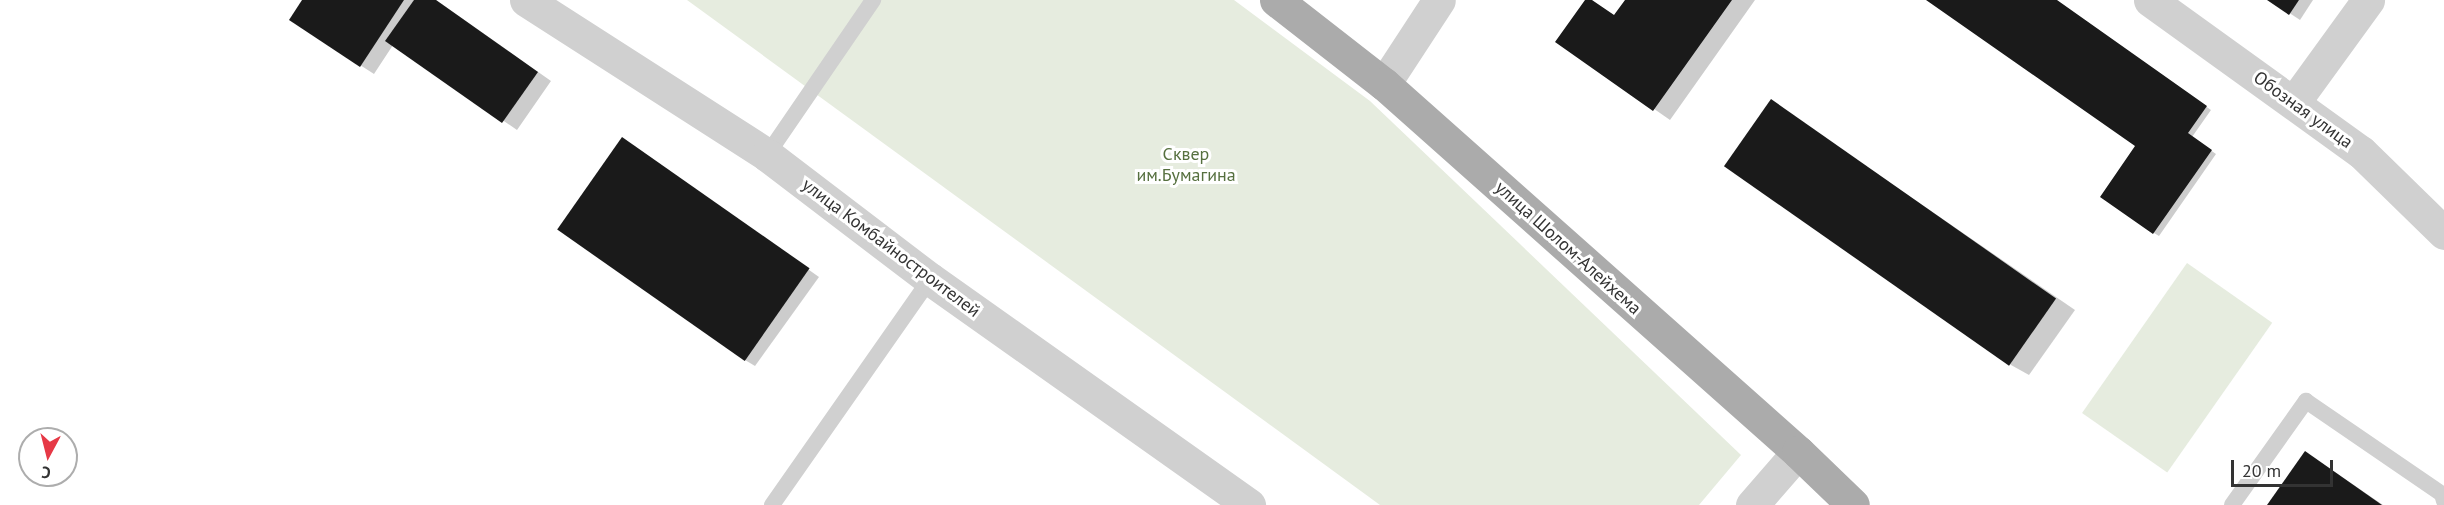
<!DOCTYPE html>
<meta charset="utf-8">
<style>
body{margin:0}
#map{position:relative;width:2444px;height:505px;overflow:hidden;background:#fff;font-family:"PT Sans",sans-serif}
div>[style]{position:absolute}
.green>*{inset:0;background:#e6ecdf;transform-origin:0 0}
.shadow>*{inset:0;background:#0003}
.building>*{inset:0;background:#1a1a1a;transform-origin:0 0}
.service>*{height:16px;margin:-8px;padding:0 8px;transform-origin:8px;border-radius:8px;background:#d0d0d0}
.minor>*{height:33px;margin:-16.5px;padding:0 16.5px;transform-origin:16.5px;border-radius:16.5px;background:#d0d0d0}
.primary>*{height:33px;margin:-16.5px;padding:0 16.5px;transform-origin:16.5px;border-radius:16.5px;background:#ababab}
span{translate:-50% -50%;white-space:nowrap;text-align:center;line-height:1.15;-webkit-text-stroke:6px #fff;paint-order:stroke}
.street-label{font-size:18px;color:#333}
.park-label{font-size:18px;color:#56703f}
.north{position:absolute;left:18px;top:427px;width:60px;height:60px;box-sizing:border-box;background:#fff;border:2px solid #adadad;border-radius:50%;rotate:187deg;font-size:16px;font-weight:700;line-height:24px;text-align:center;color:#333}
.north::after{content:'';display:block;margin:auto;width:21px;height:27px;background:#e63946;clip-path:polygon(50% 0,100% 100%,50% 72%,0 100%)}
.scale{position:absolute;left:2231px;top:460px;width:102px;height:27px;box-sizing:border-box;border:3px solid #333;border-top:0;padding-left:8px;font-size:18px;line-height:21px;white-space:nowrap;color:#333;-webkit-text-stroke:4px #fff;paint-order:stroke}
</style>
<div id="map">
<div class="green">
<i style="clip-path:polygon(687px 0,1234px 0,1370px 101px,1741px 455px,1699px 505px,1380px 505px)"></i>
<i style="left:2187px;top:263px;width:104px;height:183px;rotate:35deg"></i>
</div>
<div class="shadow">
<i style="clip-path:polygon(304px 0,436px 0,551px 81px,517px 130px,393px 45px,374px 74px,360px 65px)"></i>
<i style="clip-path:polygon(1587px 0,1616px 16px,1627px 0,1755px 0,1670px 120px,1558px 42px)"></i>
<i style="clip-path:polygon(1928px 0,2056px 0,2211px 110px,2192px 137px,2216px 154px,2159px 236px,2154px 233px,2138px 146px)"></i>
<i style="clip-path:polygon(2270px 0,2313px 0,2300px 20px)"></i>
<i style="clip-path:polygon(1771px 101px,2075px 310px,2029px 375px,2011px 365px)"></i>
<i style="clip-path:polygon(633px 145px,819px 277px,755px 366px,745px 360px)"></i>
<i style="clip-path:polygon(2305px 453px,2323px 464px,2383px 505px,2269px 505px)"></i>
</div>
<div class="building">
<i style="clip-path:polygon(302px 0,404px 0,360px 67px,289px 20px)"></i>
<i style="clip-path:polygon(414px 0,436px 0,538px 72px,502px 123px,385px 41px)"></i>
<i style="clip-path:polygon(1585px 0,1592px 0,1614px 15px,1625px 0,1732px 0,1653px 111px,1555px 42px)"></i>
<i style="clip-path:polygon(1926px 0,2057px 0,2207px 106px,2188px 133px,2212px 150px,2153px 234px,2100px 197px,2135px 146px)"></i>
<i style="clip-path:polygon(2267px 0,2299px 0,2289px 15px)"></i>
<i style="left:1771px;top:99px;width:348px;height:82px;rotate:35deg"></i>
<i style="left:622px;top:137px;width:229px;height:113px;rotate:35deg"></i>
<i style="clip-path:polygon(2305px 451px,2382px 505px,2267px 505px)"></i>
</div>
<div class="service">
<i style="left:767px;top:155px;width:188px;rotate:-55.6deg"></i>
<i style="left:772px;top:505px;width:276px;rotate:-55deg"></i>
<i style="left:2232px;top:505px;width:128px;rotate:-54.6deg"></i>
<i style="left:2306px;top:401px;width:165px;rotate:34.4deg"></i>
<i style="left:2442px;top:494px;width:7px;rotate:74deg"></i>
</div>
<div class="minor">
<i style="left:526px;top:0;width:287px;rotate:32.7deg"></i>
<i style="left:767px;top:155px;width:205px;rotate:37.3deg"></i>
<i style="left:930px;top:279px;width:391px;rotate:35.3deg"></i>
<i style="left:2150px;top:0;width:260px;rotate:35.8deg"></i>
<i style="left:2361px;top:152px;width:116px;rotate:44.3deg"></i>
<i style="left:1384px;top:84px;width:100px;rotate:-56.8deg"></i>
<i style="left:2294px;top:102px;width:126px;rotate:-54deg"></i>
<i style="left:1752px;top:505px;width:70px;rotate:-49deg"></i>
</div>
<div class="primary">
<i style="left:1276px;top:0;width:137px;rotate:37.9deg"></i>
<i style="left:1384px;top:84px;width:554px;rotate:41.63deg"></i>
<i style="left:1798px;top:452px;width:76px;rotate:43.9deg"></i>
</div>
<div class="street-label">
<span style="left:2303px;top:110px;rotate:36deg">Обозная улица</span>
<span style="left:891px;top:248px;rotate:37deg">улица Комбайностроителей</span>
<span style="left:1568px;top:248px;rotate:42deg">улица Шолом-Алейхема</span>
</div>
<div class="park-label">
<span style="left:1186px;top:165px">Сквер<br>им.Бумагина</span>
</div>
<div class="north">С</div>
<div class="scale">20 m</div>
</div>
